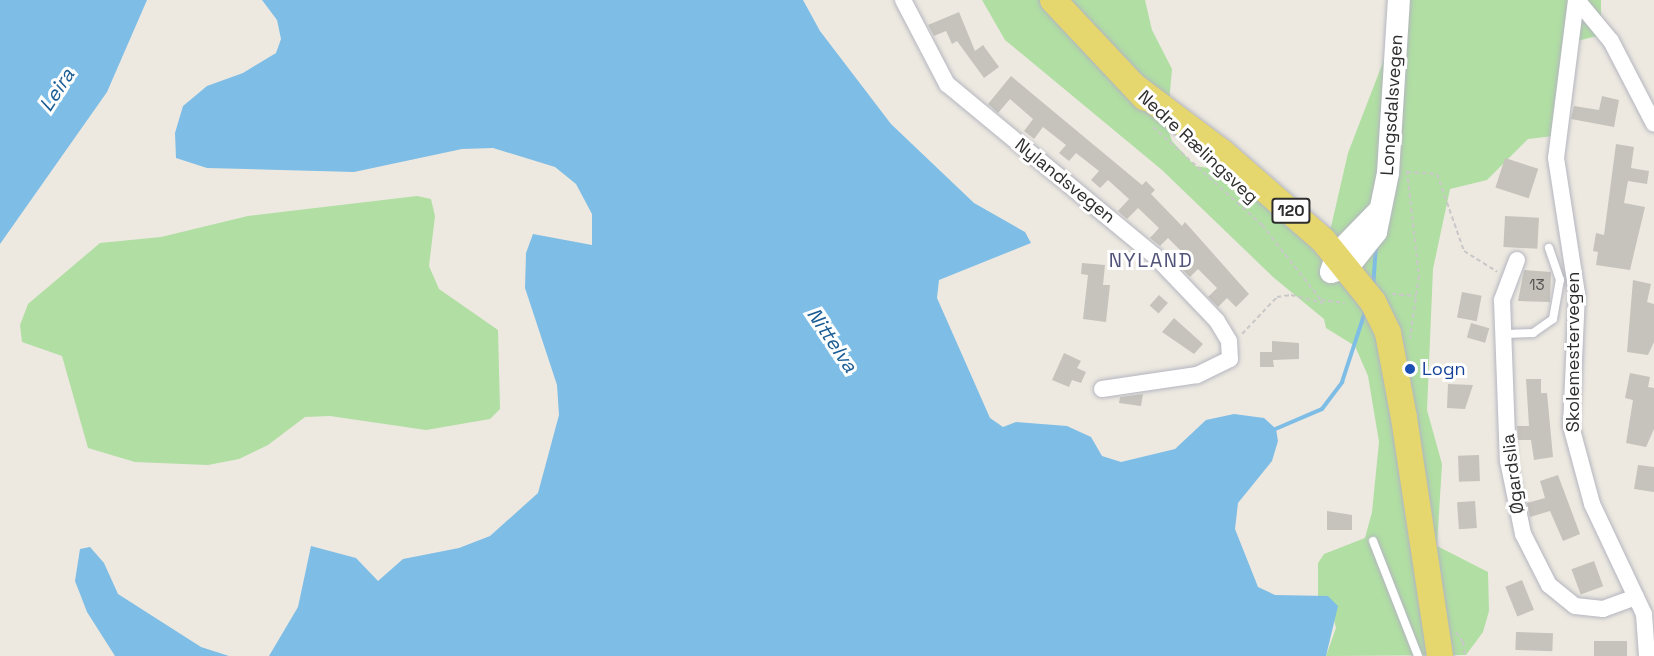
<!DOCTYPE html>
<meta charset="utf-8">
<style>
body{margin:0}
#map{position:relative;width:1654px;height:656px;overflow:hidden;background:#ede9e1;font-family:"Space Grotesk",sans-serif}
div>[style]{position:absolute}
.green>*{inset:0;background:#b0dea3}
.water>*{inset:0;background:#7ebde5}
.stream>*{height:4px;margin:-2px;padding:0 2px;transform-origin:2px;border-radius:2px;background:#7ebde5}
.building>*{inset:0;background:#c6c3bc;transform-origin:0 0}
.path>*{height:2px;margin-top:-1px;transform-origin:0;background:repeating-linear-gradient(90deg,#c8c8c8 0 4.5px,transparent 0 7.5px)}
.roads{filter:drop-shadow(0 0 2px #b4b5bf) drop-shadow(0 0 2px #b4b5bf)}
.lane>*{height:8px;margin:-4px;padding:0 4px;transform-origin:4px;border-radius:4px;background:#fff}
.street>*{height:16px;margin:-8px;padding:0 8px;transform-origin:8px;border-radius:8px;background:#fff}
.secondary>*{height:22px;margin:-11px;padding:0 11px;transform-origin:11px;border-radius:11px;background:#fff}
.primary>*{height:26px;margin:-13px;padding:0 13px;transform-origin:13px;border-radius:13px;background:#e5d76e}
.dots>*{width:16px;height:16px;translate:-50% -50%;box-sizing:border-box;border:3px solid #fff;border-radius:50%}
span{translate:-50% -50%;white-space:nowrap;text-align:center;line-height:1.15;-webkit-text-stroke:6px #fff;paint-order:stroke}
.number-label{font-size:15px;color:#535251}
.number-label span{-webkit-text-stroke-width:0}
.shield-label span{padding:2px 4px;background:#fff;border:2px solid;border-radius:4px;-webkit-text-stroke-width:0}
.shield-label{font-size:16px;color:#2d2d2d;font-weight:700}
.street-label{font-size:18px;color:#2d2d2d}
.transit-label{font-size:18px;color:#164399}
.left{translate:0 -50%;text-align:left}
.water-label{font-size:20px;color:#1a5c94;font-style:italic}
.neighbourhood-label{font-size:20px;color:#51537a;letter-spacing:1.5px}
</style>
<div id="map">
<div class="green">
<i style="clip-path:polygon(982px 0,1145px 0,1152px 30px,1172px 69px,1167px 126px,1172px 141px,1195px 166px,1249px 174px,1320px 230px,1331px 227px,1348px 153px,1407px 0,1601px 0,1601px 35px,1573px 42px,1553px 136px,1528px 139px,1487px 180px,1450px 189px,1433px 269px,1427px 410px,1442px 464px,1437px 546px,1488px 572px,1489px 611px,1483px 632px,1466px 655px,1326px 656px,1336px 628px,1328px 596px,1318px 596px,1318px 563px,1324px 554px,1365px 538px,1372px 512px,1379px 442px,1368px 376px,1355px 346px,1326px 328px,1324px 319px,1273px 277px,1162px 170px,1005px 40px)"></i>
<i style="clip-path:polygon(417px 196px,431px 199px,435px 216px,429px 266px,439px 289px,498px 330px,500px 409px,490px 419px,426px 430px,330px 416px,305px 417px,268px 445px,239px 459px,208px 465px,135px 462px,88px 448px,62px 356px,22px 342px,20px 325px,28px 304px,100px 243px,161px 237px,248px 216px)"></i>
</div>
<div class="water">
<i style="clip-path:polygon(0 0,147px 0,107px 92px,0 244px)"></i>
<i style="clip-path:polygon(262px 0,803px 0,820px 31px,891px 124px,974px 203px,1025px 232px,1031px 243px,939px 280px,937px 298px,990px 418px,1003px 427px,1016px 422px,1067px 426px,1091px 437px,1102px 456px,1121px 462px,1175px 449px,1206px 420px,1234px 414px,1264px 418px,1276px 429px,1278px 441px,1272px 461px,1238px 503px,1235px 529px,1258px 587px,1275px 595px,1328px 596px,1338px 606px,1326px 656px,269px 656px,298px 607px,311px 546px,356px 558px,378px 581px,403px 559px,459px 548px,490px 536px,538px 493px,559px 415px,557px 385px,525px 288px,526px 253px,533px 234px,592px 245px,592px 214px,576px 184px,555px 167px,493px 148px,462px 149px,354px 172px,207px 168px,176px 158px,175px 133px,183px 106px,207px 86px,243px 73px,276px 53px,281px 39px,277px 20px)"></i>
<i style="clip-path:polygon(90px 547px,104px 563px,118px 594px,201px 647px,229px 656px,115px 656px,87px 612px,75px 581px,80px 549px)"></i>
</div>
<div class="stream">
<i style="left:1373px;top:288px;width:43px;rotate:-86deg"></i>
<i style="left:1273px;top:430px;width:53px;rotate:-23.2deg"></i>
<i style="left:1322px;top:409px;width:34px;rotate:-53deg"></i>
<i style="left:1342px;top:382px;width:77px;rotate:-71.8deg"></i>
</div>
<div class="building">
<i style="clip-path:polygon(959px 12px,975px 51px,983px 45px,999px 67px,984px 78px,957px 41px,952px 44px,946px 31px,934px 36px,928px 25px)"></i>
<i style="clip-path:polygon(1011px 76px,1142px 185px,1146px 181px,1155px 190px,1151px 194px,1182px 226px,1185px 222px,1249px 294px,1236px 307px,1227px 298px,1218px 307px,1208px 297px,1217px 288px,1198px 269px,1190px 277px,1180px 267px,1189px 259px,1168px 238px,1160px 246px,1150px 238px,1159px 228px,1138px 208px,1127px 219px,1121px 214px,1118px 211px,1129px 199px,1108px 180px,1100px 188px,1091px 180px,1099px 171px,1076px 153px,1069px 161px,1059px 153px,1066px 145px,1043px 127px,1034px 139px,1024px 131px,1033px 119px,1010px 99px,998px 113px,988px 104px)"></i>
<i style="clip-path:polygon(1602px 96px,1619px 100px,1614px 127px,1571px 119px,1574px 106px,1599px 110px)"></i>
<i style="clip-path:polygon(1616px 144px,1634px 147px,1631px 168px,1649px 171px,1647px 184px,1628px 181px,1624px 203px,1645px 207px,1630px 270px,1596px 265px,1598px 252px,1593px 251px,1596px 233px,1604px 235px)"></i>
<i style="left:1505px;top:158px;width:35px;height:31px;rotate:18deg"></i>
<i style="left:1505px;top:216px;width:34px;height:31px;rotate:3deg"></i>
<i style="clip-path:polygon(1082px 263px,1105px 265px,1103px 285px,1110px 285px,1106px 322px,1083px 319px,1088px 275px,1081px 274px)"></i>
<i style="clip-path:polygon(1524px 270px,1551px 272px,1550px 302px,1518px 301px)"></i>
<i style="clip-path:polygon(1633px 280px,1651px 284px,1647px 302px,1654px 304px,1654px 342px,1648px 355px,1627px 352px)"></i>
<i style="left:1462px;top:292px;width:20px;height:26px;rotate:11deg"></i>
<i style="left:1159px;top:295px;width:12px;height:14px;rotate:42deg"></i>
<i style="clip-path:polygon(1174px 318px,1203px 344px,1194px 354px,1162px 332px)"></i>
<i style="left:1471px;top:323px;width:19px;height:15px;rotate:16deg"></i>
<i style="clip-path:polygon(1272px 341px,1299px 343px,1299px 359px,1273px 360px,1274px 367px,1260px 367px,1260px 352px,1272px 352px)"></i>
<i style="clip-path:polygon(1064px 353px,1081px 361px,1077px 368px,1086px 372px,1081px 383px,1072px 380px,1069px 387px,1052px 380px)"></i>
<i style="clip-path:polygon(1630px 373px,1650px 377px,1648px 387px,1654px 388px,1654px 429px,1646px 447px,1626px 443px,1633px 400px,1625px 398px)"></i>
<i style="clip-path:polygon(1526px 379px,1541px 379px,1541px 393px,1547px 393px,1553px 457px,1534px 460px,1531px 440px,1518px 440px,1517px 426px,1529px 426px)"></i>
<i style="clip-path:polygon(1448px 384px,1473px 385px,1465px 409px,1447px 408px)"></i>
<i style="clip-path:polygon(1143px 394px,1141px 406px,1119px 403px,1120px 397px)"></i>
<i style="left:1479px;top:455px;width:26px;height:21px;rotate:88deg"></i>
<i style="clip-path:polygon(1638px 465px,1654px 467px,1654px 492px,1634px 489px)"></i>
<i style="clip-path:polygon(1558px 475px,1580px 534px,1563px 541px,1550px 511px,1530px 517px,1527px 503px,1545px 498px,1540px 481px)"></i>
<i style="left:1475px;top:501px;width:27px;height:18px;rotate:86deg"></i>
<i style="clip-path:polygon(1327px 511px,1352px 515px,1352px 530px,1327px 530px)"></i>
<i style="left:1594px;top:561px;width:27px;height:24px;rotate:70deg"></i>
<i style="left:1522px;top:580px;width:32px;height:18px;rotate:68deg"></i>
<i style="left:1516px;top:632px;width:37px;height:18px;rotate:2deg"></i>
<i style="left:1594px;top:641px;width:33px;height:15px"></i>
</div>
<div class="path">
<i style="left:1153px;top:127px;width:147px;rotate:42deg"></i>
<i style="left:1262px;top:225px;width:95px;rotate:51.8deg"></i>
<i style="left:1321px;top:300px;width:24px;rotate:7deg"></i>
<i style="left:1407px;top:171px;width:106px;rotate:83.5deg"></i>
<i style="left:1419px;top:276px;width:63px;rotate:98.3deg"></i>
<i style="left:1407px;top:172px;width:30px;rotate:4deg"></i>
<i style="left:1437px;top:174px;width:82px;rotate:70.7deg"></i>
<i style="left:1464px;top:251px;width:39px;rotate:32deg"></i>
<i style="left:1392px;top:294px;width:24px;rotate:5deg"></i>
<i style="left:1242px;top:334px;width:51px;rotate:-46.6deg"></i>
<i style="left:1277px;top:297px;width:14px;rotate:-8deg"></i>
<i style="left:1291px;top:295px;width:33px;rotate:14deg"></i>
<i style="left:1456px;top:632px;width:12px;rotate:55deg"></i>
<i style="left:1463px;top:642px;width:14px;rotate:82deg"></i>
</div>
<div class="roads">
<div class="lane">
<i style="left:1505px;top:334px;width:28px;rotate:-2deg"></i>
<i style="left:1533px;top:333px;width:24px;rotate:-35deg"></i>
<i style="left:1553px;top:319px;width:40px;rotate:-80deg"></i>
<i style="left:1560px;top:280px;width:34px;rotate:-109deg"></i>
<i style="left:1373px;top:541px;width:123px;rotate:68.6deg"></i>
</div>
<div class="street">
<i style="left:903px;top:0;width:95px;rotate:62.4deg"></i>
<i style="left:947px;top:84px;width:268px;rotate:39.6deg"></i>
<i style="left:1154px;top:255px;width:91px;rotate:46.3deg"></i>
<i style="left:1217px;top:321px;width:23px;rotate:59deg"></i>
<i style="left:1229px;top:341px;width:18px;rotate:87deg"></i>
<i style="left:1230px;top:359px;width:37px;rotate:154deg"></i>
<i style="left:1197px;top:375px;width:96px;rotate:171.6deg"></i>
<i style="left:1576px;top:0;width:159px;rotate:97.2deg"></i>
<i style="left:1556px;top:158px;width:138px;rotate:81.2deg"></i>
<i style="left:1577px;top:294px;width:132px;rotate:92.6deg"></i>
<i style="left:1571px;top:426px;width:81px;rotate:74.9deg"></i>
<i style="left:1592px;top:504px;width:122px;rotate:64.7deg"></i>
<i style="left:1644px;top:614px;width:42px;rotate:85.9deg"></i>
<i style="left:1577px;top:0;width:53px;rotate:50.3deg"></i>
<i style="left:1611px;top:41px;width:93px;rotate:62.6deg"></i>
<i style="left:1517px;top:260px;width:43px;rotate:110.6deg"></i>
<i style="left:1502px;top:300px;width:161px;rotate:87.9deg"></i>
<i style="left:1508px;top:461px;width:75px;rotate:78.4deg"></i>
<i style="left:1523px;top:534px;width:57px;rotate:63deg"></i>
<i style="left:1549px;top:585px;width:33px;rotate:39deg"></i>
<i style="left:1575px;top:606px;width:28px;rotate:6deg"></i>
<i style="left:1603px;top:609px;width:35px;rotate:-20deg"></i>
</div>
<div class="secondary">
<i style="left:1331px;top:272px;width:18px;rotate:-16deg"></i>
<i style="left:1348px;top:267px;width:45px;rotate:-51.3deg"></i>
<i style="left:1376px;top:232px;width:60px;rotate:-78.5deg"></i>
<i style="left:1388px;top:173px;width:173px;rotate:-86.4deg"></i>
<i style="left:1331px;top:272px;width:19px;rotate:-72deg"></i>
<i style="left:1337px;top:254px;width:59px;rotate:-45.7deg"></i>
</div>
<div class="primary">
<i style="left:1053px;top:0;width:134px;rotate:46.8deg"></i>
<i style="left:1135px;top:87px;width:109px;rotate:36.8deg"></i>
<i style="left:1222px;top:152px;width:134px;rotate:41.1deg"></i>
<i style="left:1323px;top:240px;width:80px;rotate:51.1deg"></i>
<i style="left:1373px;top:302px;width:34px;rotate:64deg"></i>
<i style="left:1388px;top:333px;width:86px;rotate:79.3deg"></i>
<i style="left:1404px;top:418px;width:241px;rotate:81.4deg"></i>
</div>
</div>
<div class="dots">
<i style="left:1410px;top:369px;background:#1a4fb4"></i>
</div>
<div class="number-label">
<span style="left:1537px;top:285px">13</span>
</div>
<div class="shield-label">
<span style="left:1291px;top:211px">120</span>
</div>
<div class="street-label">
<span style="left:1392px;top:105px;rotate:-86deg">Longsdalsvegen</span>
<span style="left:1198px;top:147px;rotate:43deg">Nedre Rælingsveg</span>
<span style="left:1065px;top:181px;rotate:39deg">Nylandsvegen</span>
<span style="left:1573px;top:352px;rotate:-90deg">Skolemestervegen</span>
<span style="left:1513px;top:474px;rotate:-97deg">Øgardslia</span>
</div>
<div class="transit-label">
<span class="left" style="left:1422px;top:369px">Logn</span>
</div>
<div class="water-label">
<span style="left:57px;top:90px;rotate:-57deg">Leira</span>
<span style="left:832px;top:340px;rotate:56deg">Nittelva</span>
</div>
<div class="neighbourhood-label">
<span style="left:1151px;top:260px">NYLAND</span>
</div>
</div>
